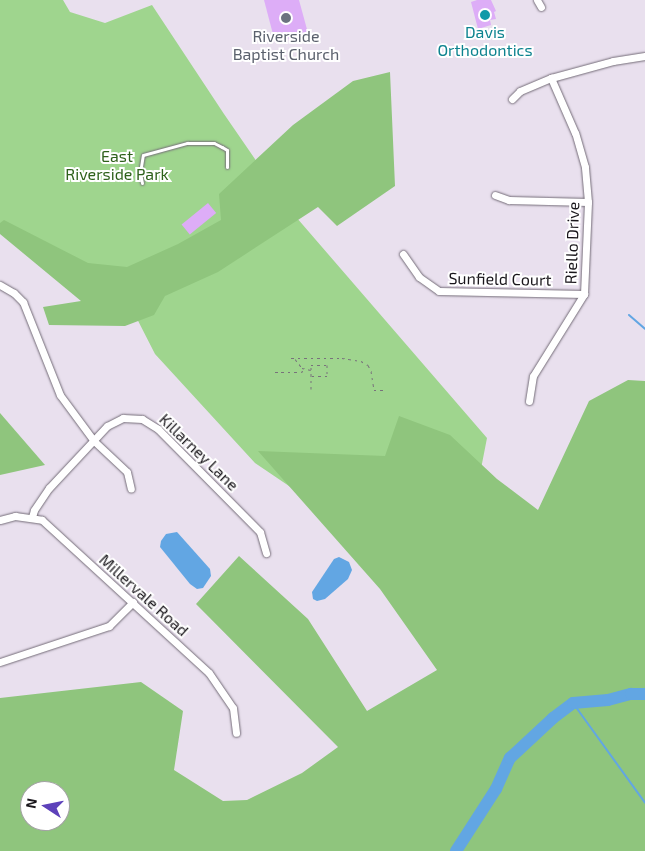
<!DOCTYPE html>
<style>
body{margin:0}
#map{position:relative;width:645px;height:851px;overflow:hidden;background:#e9e0ee;font-family:"Exo 2",sans-serif}
div>[style]{position:absolute}
.green>*{inset:0;background:#9fd58e}
.forest>*{inset:0;background:#8fc57d}
.water>*{inset:0;background:#62a6e3}
.stream>*{height:2px;margin:-1px;padding:0 1px;transform-origin:1px;border-radius:1px;background:#62a6e3}
.river>*{height:12px;margin:-6px;padding:0 6px;transform-origin:6px;border-radius:6px;background:#62a6e3}
.building>*{inset:0;background:#ddadf7;transform-origin:0 0}
.path>*{height:1px;margin-top:-0.5px;transform-origin:0;background:repeating-linear-gradient(90deg,#78727b 0 2.5px,transparent 0 6.5px)}
.roads{filter:drop-shadow(0 0 1px #746c78) drop-shadow(0 0 1px #746c78)}
.service>*{height:3px;margin:-1.5px;padding:0 1.5px;transform-origin:1.5px;border-radius:1.5px;background:#fff}
.minor>*{height:7px;margin:-3.5px;padding:0 3.5px;transform-origin:3.5px;border-radius:3.5px;background:#fff}
.dots>*{width:14px;height:14px;translate:-50% -50%;box-sizing:border-box;border:2px solid #fff;border-radius:50%}
span{translate:-50% -50%;white-space:nowrap;text-align:center;line-height:1.15;-webkit-text-stroke:4px #fff;paint-order:stroke}
.culture-label{font-size:16px;color:#0d838f}
.worship-label{font-size:16px;color:#5b616d}
.park-label{font-size:16px;color:#2e611b}
.street-label{font-size:16px;color:#19161b}
.north{position:absolute;left:20px;top:781px;width:50px;height:50px;box-sizing:border-box;background:#fff;border:1px solid #a3a2a4;border-radius:50%;rotate:281deg;font-size:14px;font-weight:700;line-height:20px;text-align:center;color:#19161b}
.north::after{content:'';display:block;margin:auto;width:18px;height:22px;background:#5d41ba;clip-path:polygon(50% 0,100% 100%,50% 72%,0 100%)}
</style>
<div id="map">
<div class="green">
<i style="clip-path:polygon(0 0,63px 0,70px 12px,105px 23px,152px 5px,224px 114px,290px 210px,487px 438px,462px 566px,391px 555px,255px 463px,155px 354px,131px 307px,0 224px)"></i>
</div>
<div class="forest">
<i style="clip-path:polygon(390px 72px,395px 186px,337px 226px,318px 207px,218px 272px,165px 296px,154px 315px,125px 326px,49px 325px,43px 307px,81px 301px,0 234px,0 223px,4px 220px,88px 263px,127px 267px,178px 244px,221px 220px,219px 194px,293px 125px,353px 81px)"></i>
<i style="clip-path:polygon(evenodd,628px 380px,645px 381px,645px 851px,0 851px,0 698px,141px 682px,183px 711px,174px 770px,223px 801px,247px 800px,302px 773px,338px 747px,196px 604px,239px 556px,308px 619px,367px 711px,437px 670px,380px 589px,258px 451px,385px 456px,399px 416px,450px 435px,497px 479px,538px 510px,589px 401px,628px 380px,30px 791px,60px 791px,60px 821px,30px 821px,30px 791px)"></i>
<i style="clip-path:polygon(0 413px,45px 465px,0 475px)"></i>
</div>
<div class="water">
<i style="clip-path:polygon(177px 532px,210px 569px,211px 576px,203px 588px,197px 589px,190px 584px,160px 547px,161px 541px,166px 534px)"></i>
<i style="clip-path:polygon(339px 557px,349px 562px,352px 570px,348px 579px,325px 599px,317px 601px,313px 599px,312px 592px,334px 559px)"></i>
</div>
<div class="stream">
<i style="left:629px;top:315px;width:21px;rotate:41deg"></i>
<i style="left:573px;top:703px;width:123px;rotate:54.2deg"></i>
</div>
<div class="river">
<i style="left:456px;top:851px;width:74px;rotate:-57.2deg"></i>
<i style="left:496px;top:789px;width:34px;rotate:-66deg"></i>
<i style="left:510px;top:758px;width:59px;rotate:-42.9deg"></i>
<i style="left:553px;top:718px;width:25px;rotate:-37deg"></i>
<i style="left:573px;top:703px;width:35px;rotate:-5deg"></i>
<i style="left:608px;top:700px;width:24px;rotate:-15deg"></i>
<i style="left:631px;top:694px;width:14px"></i>
</div>
<div class="building">
<i style="clip-path:polygon(264px 0,299px 0,308px 33px,275px 42px)"></i>
<i style="clip-path:polygon(477px 0,491px 0,496px 11px,494px 12px,496px 19px,490px 20px,491px 25px,478px 29px,471px 2px)"></i>
<i style="left:208px;top:203px;width:13px;height:34px;rotate:51deg"></i>
</div>
<div class="path">
<i style="left:291px;top:358px;width:51px"></i>
<i style="left:342px;top:358px;width:19px;rotate:9deg"></i>
<i style="left:361px;top:361px;width:8px;rotate:30deg"></i>
<i style="left:368px;top:365px;width:7px;rotate:63deg"></i>
<i style="left:371px;top:371px;width:19px;rotate:81deg"></i>
<i style="left:374px;top:390px;width:10px"></i>
<i style="left:295px;top:359px;width:11px;rotate:52deg"></i>
<i style="left:302px;top:368px;width:9px;rotate:13deg"></i>
<i style="left:275px;top:372px;width:26px"></i>
<i style="left:301px;top:372px;width:4px;rotate:-27deg"></i>
<i style="left:311px;top:389px;width:24px;rotate:-90deg"></i>
<i style="left:311px;top:365px;width:16px"></i>
<i style="left:327px;top:365px;width:11px;rotate:90deg"></i>
<i style="left:327px;top:376px;width:16px;rotate:180deg"></i>
</div>
<div class="roads">
<div class="service">
<i style="left:142px;top:183px;width:10px;rotate:-101deg"></i>
<i style="left:140px;top:173px;width:18px;rotate:-81deg"></i>
<i style="left:143px;top:155px;width:46px;rotate:-15.3deg"></i>
<i style="left:187px;top:143px;width:27px"></i>
<i style="left:214px;top:143px;width:9px;rotate:27deg"></i>
<i style="left:222px;top:147px;width:6px;rotate:31deg"></i>
<i style="left:227px;top:150px;width:17px;rotate:90deg"></i>
</div>
<div class="minor">
<i style="left:537px;top:0;width:8px;rotate:60deg"></i>
<i style="left:512px;top:99px;width:11px;rotate:-45deg"></i>
<i style="left:520px;top:91px;width:34px;rotate:-23deg"></i>
<i style="left:551px;top:78px;width:64px;rotate:-15.3deg"></i>
<i style="left:613px;top:61px;width:32px;rotate:-9deg"></i>
<i style="left:495px;top:195px;width:15px;rotate:20deg"></i>
<i style="left:509px;top:200px;width:79px;rotate:1.5deg"></i>
<i style="left:403px;top:254px;width:28px;rotate:55deg"></i>
<i style="left:419px;top:277px;width:24px;rotate:35deg"></i>
<i style="left:439px;top:291px;width:145px;rotate:1.2deg"></i>
<i style="left:0;top:285px;width:16px;rotate:30deg"></i>
<i style="left:14px;top:293px;width:13px;rotate:45deg"></i>
<i style="left:23px;top:302px;width:100px;rotate:68.3deg"></i>
<i style="left:60px;top:395px;width:57px;rotate:53.5deg"></i>
<i style="left:94px;top:441px;width:45px;rotate:43.2deg"></i>
<i style="left:127px;top:472px;width:17px;rotate:77deg"></i>
<i style="left:529px;top:401px;width:25px;rotate:-81deg"></i>
<i style="left:533px;top:376px;width:97px;rotate:-58.1deg"></i>
<i style="left:584px;top:294px;width:92px;rotate:-87.5deg"></i>
<i style="left:588px;top:202px;width:35px;rotate:-95deg"></i>
<i style="left:585px;top:167px;width:35px;rotate:-106deg"></i>
<i style="left:575px;top:133px;width:60px;rotate:-113.6deg"></i>
<i style="left:32px;top:517px;width:7px;rotate:-74deg"></i>
<i style="left:34px;top:510px;width:27px;rotate:-56deg"></i>
<i style="left:49px;top:488px;width:85px;rotate:-46.9deg"></i>
<i style="left:107px;top:426px;width:18px;rotate:-27deg"></i>
<i style="left:123px;top:418px;width:19px;rotate:3deg"></i>
<i style="left:142px;top:419px;width:19px;rotate:32deg"></i>
<i style="left:158px;top:429px;width:145px;rotate:45.3deg"></i>
<i style="left:260px;top:532px;width:22px;rotate:74deg"></i>
<i style="left:0;top:520px;width:16px;rotate:-15deg"></i>
<i style="left:15px;top:516px;width:27px;rotate:8deg"></i>
<i style="left:42px;top:520px;width:226px;rotate:42.5deg"></i>
<i style="left:209px;top:673px;width:42px;rotate:55.6deg"></i>
<i style="left:233px;top:708px;width:25px;rotate:83deg"></i>
<i style="left:0;top:662px;width:115px;rotate:-18.3deg"></i>
<i style="left:109px;top:626px;width:34px;rotate:-45deg"></i>
</div>
</div>
<div class="dots">
<i style="left:485px;top:15px;background:#0f9aa8"></i>
<i style="left:286px;top:18px;background:#6b7280"></i>
</div>
<div class="culture-label">
<span style="left:485px;top:41px">Davis<br>Orthodontics</span>
</div>
<div class="worship-label">
<span style="left:286px;top:45px">Riverside<br>Baptist Church</span>
</div>
<div class="park-label">
<span style="left:117px;top:165px">East<br>Riverside Park</span>
</div>
<div class="street-label">
<span style="left:572px;top:243px;rotate:-88deg">Riello Drive</span>
<span style="left:500px;top:279px;rotate:1deg">Sunfield Court</span>
<span style="left:199px;top:452px;rotate:44deg">Killarney Lane</span>
<span style="left:144px;top:595px;rotate:42deg">Millervale Road</span>
</div>
<div class="north">N</div>
</div>
